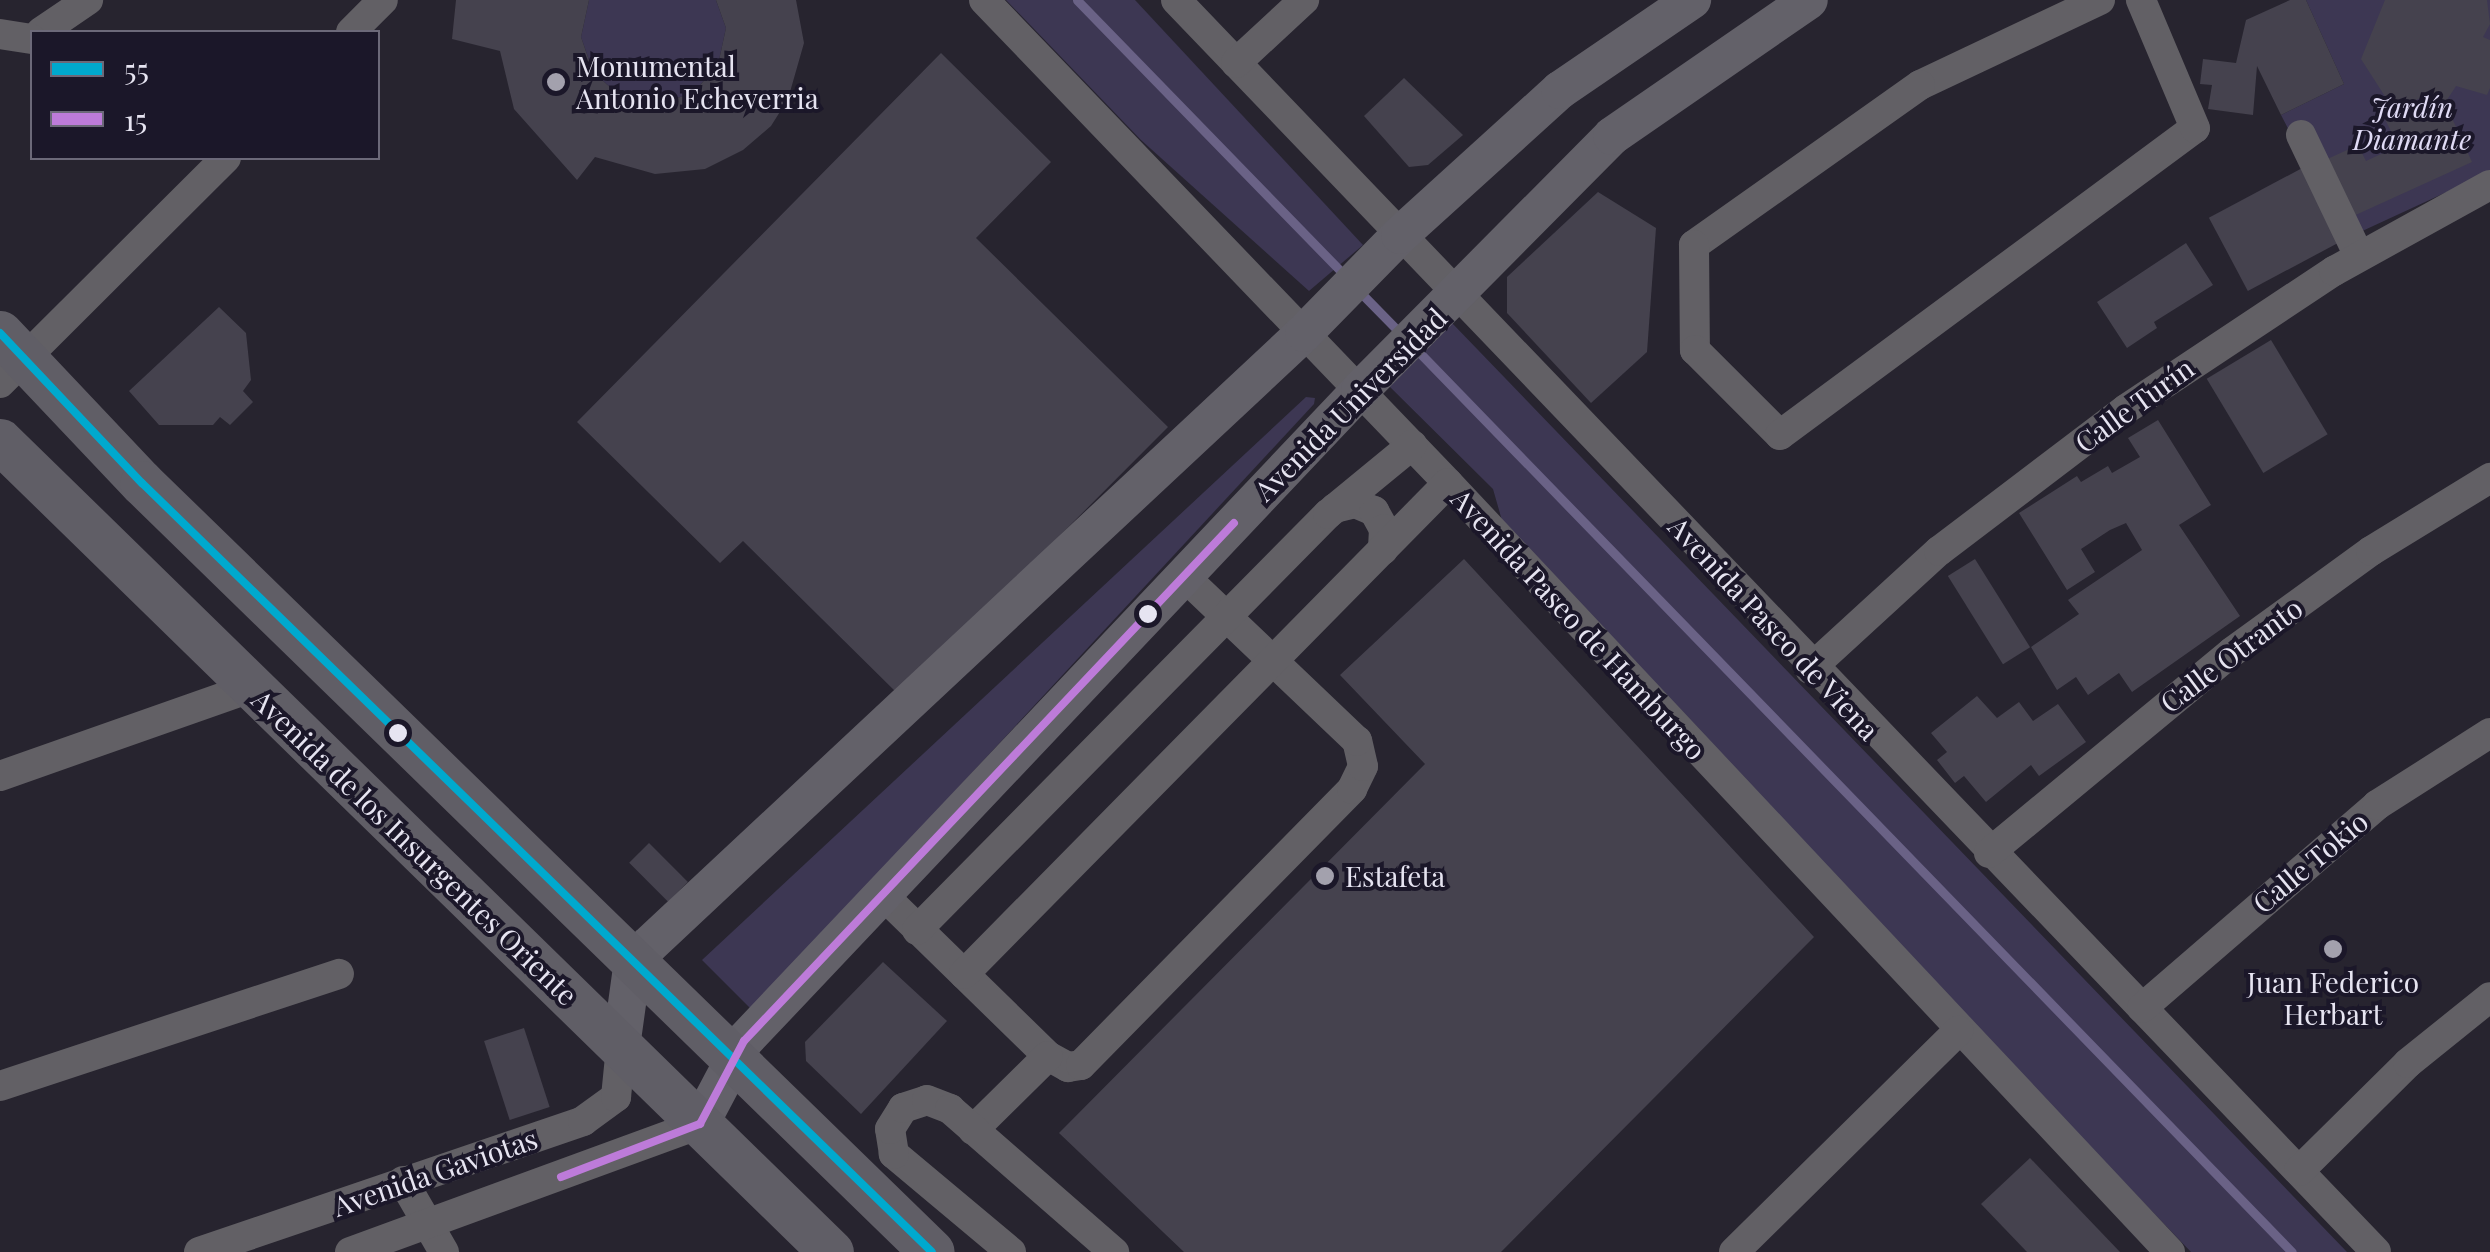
<!DOCTYPE html>
<meta charset="utf-8">
<style>
body{margin:0}
#map{position:relative;width:2490px;height:1252px;overflow:hidden;background:#27242f;font-family:"Playfair Display",serif}
div>[style]{position:absolute}
.green>*{inset:0;background:#3d3753}
.stream>*{height:9px;margin:-4.5px;padding:0 4.5px;transform-origin:4.5px;border-radius:4.5px;background:#6a6286}
.building>*{inset:0;background:#45424e;transform-origin:0 0}
.minor>*{height:30px;margin:-15px;padding:0 15px;transform-origin:15px;border-radius:15px;background:#626065}
.major>*{height:38px;margin:-19px;padding:0 19px;transform-origin:19px;border-radius:19px;background:#636169}
.highway>*{height:45px;margin:-22.5px;padding:0 22.5px;transform-origin:22.5px;border-radius:22.5px;background:#605e66}
.bus-1>*{height:8px;margin:-4px;padding:0 4px;transform-origin:4px;border-radius:4px;background:#00a9ce}
.bus-2>*{height:8px;margin:-4px;padding:0 4px;transform-origin:4px;border-radius:4px;background:#bd7bd9}
.dots>*{width:28px;height:28px;translate:-50% -50%;box-sizing:border-box;border:5px solid #1b1729;border-radius:50%}
span{translate:-50% -50%;white-space:nowrap;text-align:center;line-height:1.15;-webkit-text-stroke:8px #1b1729;paint-order:stroke}
.poi-label{font-size:28px;color:#e6e4f1}
.left{translate:0 -50%;text-align:left}
.park-label{font-size:28px;color:#e0dbf5;font-style:italic}
.street-label{font-size:28px;color:#e6e4f1}
.legend{position:absolute;left:30px;top:30px;width:350px;height:130px;box-sizing:border-box;background:#1b1729;border:2px solid #6c6979;margin:0;padding:12px 18px;list-style:none;font-size:30px;color:#e6e4f1}
.legend li{display:flex;align-items:center;gap:20px;height:50px}
.legend b{width:50px;border:2px solid #6c6979}
</style>
<div id="map">
<div class="green">
<i style="clip-path:polygon(589px 0,716px 0,726px 28px,718px 65px,693px 93px,658px 104px,621px 97px,593px 72px,581px 37px)"></i>
<i style="clip-path:polygon(1006px 0,1135px 0,1363px 245px,1309px 291px,1141px 140px)"></i>
<i style="clip-path:polygon(2306px 0,2490px 0,2490px 172px,2345px 239px,2281px 115px,2344px 84px)"></i>
<i style="clip-path:polygon(1452px 323px,2347px 1252px,2191px 1252px,1507px 538px,1493px 489px,1387px 384px)"></i>
<i style="clip-path:polygon(1306px 397px,1315px 398px,1314px 404px,752px 1010px,702px 960px)"></i>
</div>
<div class="stream">
<i style="left:1077px;top:0;width:388px;rotate:45.8deg"></i>
<i style="left:1357px;top:289px;width:64px;rotate:45.6deg"></i>
<i style="left:1413px;top:346px;width:1262px;rotate:45.87deg"></i>
</div>
<div class="building">
<i style="clip-path:polygon(456px 0,589px 0,581px 37px,593px 72px,621px 97px,658px 104px,693px 93px,718px 65px,726px 28px,716px 0,796px 0,804px 43px,788px 99px,771px 126px,743px 150px,705px 169px,655px 174px,595px 157px,577px 180px,514px 109px,500px 51px,452px 39px)"></i>
<i style="clip-path:polygon(2290px 0,2306px 0,2344px 84px,2281px 115px,2257px 66px,2253px 115px,2208px 109px,2212px 85px,2200px 84px,2203px 59px,2236px 63px,2246px 20px)"></i>
<i style="clip-path:polygon(2385px 0,2487px 0,2490px 24px,2483px 37px,2490px 40px,2490px 88px,2487px 95px,2456px 86px,2445px 103px,2428px 93px,2415px 101px,2421px 113px,2445px 103px,2472px 162px,2349px 218px,2323px 161px,2358px 145px,2366px 161px,2398px 146px,2384px 117px,2395px 112px,2361px 59px)"></i>
<i style="clip-path:polygon(941px 53px,1051px 162px,976px 238px,1168px 427px,900px 696px,743px 541px,720px 563px,577px 422px)"></i>
<i style="clip-path:polygon(1404px 78px,1463px 135px,1428px 165px,1409px 167px,1364px 116px)"></i>
<i style="left:2306px;top:166px;width:83px;height:110px;rotate:62deg"></i>
<i style="clip-path:polygon(1598px 192px,1656px 228px,1647px 352px,1591px 403px,1507px 313px,1507px 277px)"></i>
<i style="clip-path:polygon(2186px 243px,2213px 285px,2154px 322px,2157px 328px,2127px 348px,2097px 302px)"></i>
<i style="clip-path:polygon(219px 307px,246px 333px,251px 380px,243px 391px,253px 402px,230px 425px,220px 417px,213px 425px,159px 425px,129px 391px)"></i>
<i style="left:2271px;top:340px;width:110px;height:75px;rotate:59deg"></i>
<i style="clip-path:polygon(2158px 420px,2211px 505px,2179px 525px,2240px 616px,2132px 692px,2119px 673px,2088px 695px,2076px 677px,2057px 690px,2031px 647px,2079px 614px,2068px 600px,2142px 550px,2126px 523px,2110px 530px,2081px 549px,2095px 572px,2067px 590px,2019px 513px,2077px 476px,2081px 482px,2108px 466px,2112px 473px,2140px 457px,2128px 438px)"></i>
<i style="clip-path:polygon(1464px 559px,1814px 937px,1501px 1252px,1184px 1252px,1059px 1133px,1425px 764px,1340px 675px)"></i>
<i style="left:1975px;top:559px;width:104px;height:32px;rotate:58deg"></i>
<i style="clip-path:polygon(1977px 696px,1997px 718px,2019px 702px,2033px 721px,2058px 704px,2086px 742px,2039px 776px,2031px 765px,1986px 802px,1964px 776px,1955px 783px,1937px 760px,1947px 752px,1931px 733px)"></i>
<i style="left:649px;top:843px;width:55px;height:28px;rotate:45deg"></i>
<i style="clip-path:polygon(883px 962px,947px 1021px,861px 1114px,806px 1061px,805px 1042px)"></i>
<i style="left:524px;top:1028px;width:83px;height:42px;rotate:72deg"></i>
<i style="clip-path:polygon(2030px 1158px,2120px 1252px,2027px 1252px,1981px 1204px)"></i>
</div>
<div class="minor">
<i style="left:984px;top:0;width:670px;rotate:46.15deg"></i>
<i style="left:1448px;top:483px;width:1055px;rotate:46.81deg"></i>
<i style="left:1176px;top:0;width:1734px;rotate:46.21deg"></i>
<i style="left:2100px;top:0;width:199px;rotate:154.7deg"></i>
<i style="left:1920px;top:85px;width:277px;rotate:144.7deg"></i>
<i style="left:1694px;top:245px;width:105px;rotate:89.5deg"></i>
<i style="left:1695px;top:350px;width:120px;rotate:45deg"></i>
<i style="left:1780px;top:435px;width:516px;rotate:-36.49deg"></i>
<i style="left:2195px;top:128px;width:139px;rotate:-112.9deg"></i>
<i style="left:41px;top:32px;width:57px;rotate:-34.2deg"></i>
<i style="left:351px;top:32px;width:45px;rotate:-45deg"></i>
<i style="left:0;top:34px;width:32px;rotate:9deg"></i>
<i style="left:1236px;top:63px;width:93px;rotate:-42.8deg"></i>
<i style="left:2301px;top:135px;width:134px;rotate:64.4deg"></i>
<i style="left:0;top:383px;width:319px;rotate:-44.9deg"></i>
<i style="left:1335px;top:508px;width:21px;rotate:-14deg"></i>
<i style="left:1355px;top:503px;width:21px;rotate:23deg"></i>
<i style="left:1374px;top:511px;width:21px;rotate:61deg"></i>
<i style="left:1384px;top:529px;width:21px;rotate:93deg"></i>
<i style="left:1810px;top:669px;width:175px;rotate:-42.5deg"></i>
<i style="left:1939px;top:551px;width:235px;rotate:-37.2deg"></i>
<i style="left:2126px;top:409px;width:250px;rotate:-33.6deg"></i>
<i style="left:2334px;top:271px;width:178px;rotate:-28.9deg"></i>
<i style="left:0;top:776px;width:265px;rotate:-19.4deg"></i>
<i style="left:1989px;top:853px;width:315px;rotate:-39.6deg"></i>
<i style="left:2232px;top:652px;width:172px;rotate:-36deg"></i>
<i style="left:2371px;top:551px;width:140px;rotate:-31.5deg"></i>
<i style="left:885px;top:897px;width:228px;rotate:44.3deg"></i>
<i style="left:1048px;top:1056px;width:23px;rotate:29deg"></i>
<i style="left:1068px;top:1067px;width:13px;rotate:-9deg"></i>
<i style="left:1081px;top:1065px;width:387px;rotate:-45.5deg"></i>
<i style="left:1352px;top:789px;width:25px;rotate:-64deg"></i>
<i style="left:1363px;top:766px;width:26px;rotate:-103deg"></i>
<i style="left:1357px;top:741px;width:239px;rotate:-136.4deg"></i>
<i style="left:917px;top:930px;width:585px;rotate:-45.35deg"></i>
<i style="left:1328px;top:514px;width:109px;rotate:-39.4deg"></i>
<i style="left:964px;top:974px;width:689px;rotate:-45.41deg"></i>
<i style="left:2142px;top:1008px;width:311px;rotate:-40.8deg"></i>
<i style="left:2377px;top:805px;width:134px;rotate:-32.5deg"></i>
<i style="left:0;top:1086px;width:357px;rotate:-18.3deg"></i>
<i style="left:973px;top:1130px;width:105px;rotate:-44.6deg"></i>
<i style="left:2299px;top:1171px;width:153px;rotate:-44.7deg"></i>
<i style="left:2408px;top:1063px;width:105px;rotate:-38.8deg"></i>
<i style="left:403px;top:1181px;width:82px;rotate:60deg"></i>
<i style="left:199px;top:1252px;width:406px;rotate:-18.8deg"></i>
<i style="left:583px;top:1121px;width:41px;rotate:-36deg"></i>
<i style="left:616px;top:1097px;width:50px;rotate:-84.3deg"></i>
<i style="left:350px;top:1252px;width:373px;rotate:-20.1deg"></i>
<i style="left:1011px;top:1252px;width:153px;rotate:-140.1deg"></i>
<i style="left:894px;top:1154px;width:25px;rotate:-99deg"></i>
<i style="left:890px;top:1129px;width:25px;rotate:-58deg"></i>
<i style="left:903px;top:1108px;width:25px;rotate:-18deg"></i>
<i style="left:927px;top:1100px;width:25px;rotate:21deg"></i>
<i style="left:950px;top:1109px;width:218px;rotate:41.1deg"></i>
<i style="left:1734px;top:1252px;width:315px;rotate:-44.6deg"></i>
</div>
<div class="major">
<i style="left:621px;top:1047px;width:87px;rotate:-82.1deg"></i>
<i style="left:633px;top:961px;width:21px;rotate:-45deg"></i>
<i style="left:648px;top:946px;width:898px;rotate:-43.06deg"></i>
<i style="left:1304px;top:333px;width:137px;rotate:-45.6deg"></i>
<i style="left:1400px;top:235px;width:216px;rotate:-42.2deg"></i>
<i style="left:1560px;top:90px;width:160px;rotate:-34.3deg"></i>
<i style="left:700px;top:1124px;width:94px;rotate:-62.1deg"></i>
<i style="left:744px;top:1041px;width:896px;rotate:-46.58deg"></i>
<i style="left:1360px;top:390px;width:358px;rotate:-45.2deg"></i>
<i style="left:1612px;top:136px;width:239px;rotate:-34.6deg"></i>
</div>
<div class="highway">
<i style="left:0;top:333px;width:207px;rotate:46.6deg"></i>
<i style="left:142px;top:483px;width:1102px;rotate:44.23deg"></i>
<i style="left:0;top:441px;width:1161px;rotate:44.3deg"></i>
</div>
<div class="bus-1">
<i style="left:0;top:333px;width:207px;rotate:46.6deg"></i>
<i style="left:142px;top:483px;width:1102px;rotate:44.23deg"></i>
</div>
<div class="bus-2">
<i style="left:561px;top:1177px;width:149px;rotate:-20.9deg"></i>
<i style="left:700px;top:1124px;width:94px;rotate:-62.1deg"></i>
<i style="left:744px;top:1041px;width:713px;rotate:-46.59deg"></i>
</div>
<div class="dots">
<i style="left:556px;top:82px;background:#a3a1ad"></i>
<i style="left:1148px;top:614px;background:#e6e4f1"></i>
<i style="left:398px;top:733px;background:#e6e4f1"></i>
<i style="left:1325px;top:876px;background:#a3a1ad"></i>
<i style="left:2333px;top:949px;background:#a3a1ad"></i>
</div>
<div class="poi-label">
<span class="left" style="left:576px;top:82px">Monumental<br>Antonio Echeverria</span>
<span class="left" style="left:1345px;top:876px">Estafeta</span>
<span style="left:2333px;top:998px">Juan Federico<br>Herbart</span>
</div>
<div class="park-label">
<span style="left:2412px;top:123px">Jardín<br>Diamante</span>
</div>
<div class="street-label">
<span style="left:1350px;top:404px;rotate:-45deg">Avenida Universidad</span>
<span style="left:2134px;top:405px;rotate:-36deg">Calle Turín</span>
<span style="left:1579px;top:624px;rotate:47deg">Avenida Paseo de Hamburgo</span>
<span style="left:1774px;top:628px;rotate:47deg">Avenida Paseo de Viena</span>
<span style="left:2231px;top:655px;rotate:-37deg">Calle Otranto</span>
<span style="left:415px;top:847px;rotate:44deg">Avenida de los Insurgentes Oriente</span>
<span style="left:2310px;top:862px;rotate:-40deg">Calle Tokio</span>
<span style="left:435px;top:1172px;rotate:-19deg">Avenida Gaviotas</span>
</div>
<ul class="legend">
<li><b style="height:12px;background:#00a9ce"></b>55</li>
<li><b style="height:12px;background:#bd7bd9"></b>15</li>
</ul>
</div>
